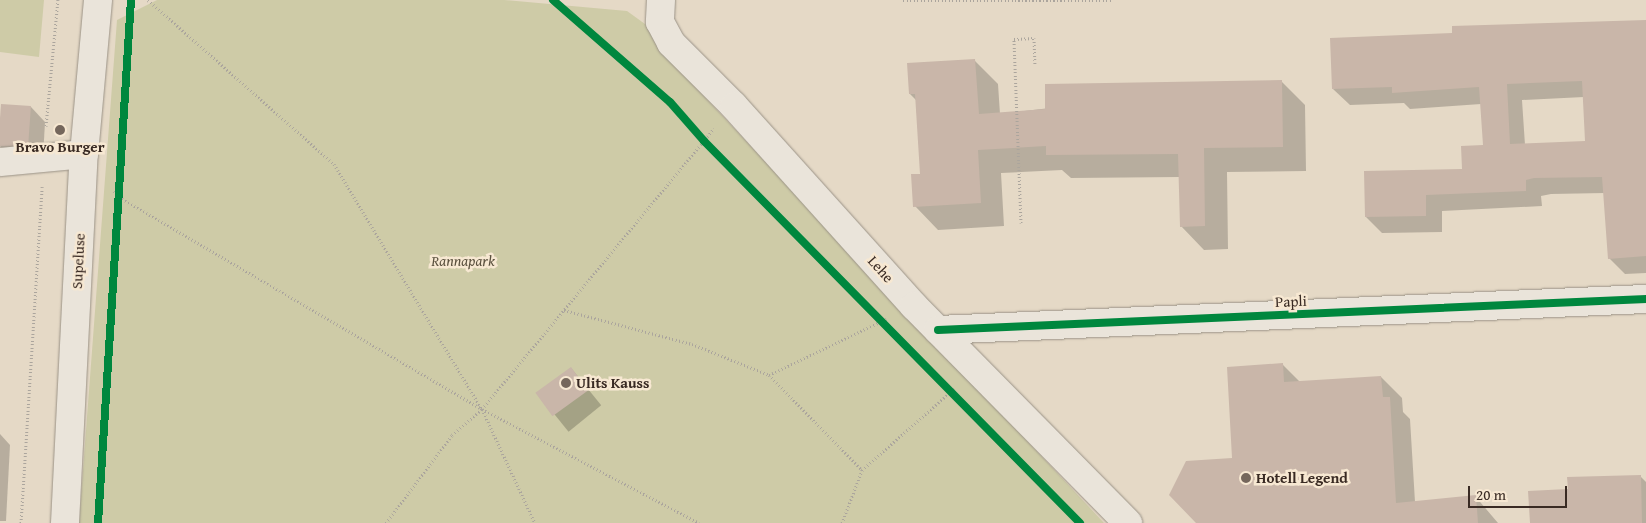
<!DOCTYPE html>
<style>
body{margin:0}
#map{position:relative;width:1646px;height:523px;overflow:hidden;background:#e5d9c6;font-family:"Gentium Book Plus",serif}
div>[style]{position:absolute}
.green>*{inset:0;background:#cecba7}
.shadow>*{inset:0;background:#0003;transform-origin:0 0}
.building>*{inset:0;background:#c9b6a9;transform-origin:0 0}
.path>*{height:3px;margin-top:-1.5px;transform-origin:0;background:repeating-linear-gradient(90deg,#aba59d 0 1px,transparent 0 3.5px)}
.roads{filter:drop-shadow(0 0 1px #9a9286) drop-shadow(0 0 1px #9a9286)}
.street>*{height:28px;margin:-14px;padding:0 14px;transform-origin:14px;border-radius:14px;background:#eae4da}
.cycleway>*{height:8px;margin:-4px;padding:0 4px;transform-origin:4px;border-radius:4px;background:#00873e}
.dots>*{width:14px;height:14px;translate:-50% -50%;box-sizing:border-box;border:2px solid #f7e8d2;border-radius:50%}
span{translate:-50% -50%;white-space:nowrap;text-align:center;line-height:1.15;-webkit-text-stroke:5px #f7e8d2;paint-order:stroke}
.poi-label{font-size:15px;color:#392a23;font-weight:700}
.left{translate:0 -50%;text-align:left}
.street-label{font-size:15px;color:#392a23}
.park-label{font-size:15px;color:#5a503e;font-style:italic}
.scale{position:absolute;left:1468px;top:486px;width:99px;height:22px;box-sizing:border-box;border:2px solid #392a23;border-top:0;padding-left:6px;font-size:15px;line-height:18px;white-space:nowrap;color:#392a23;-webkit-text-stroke:4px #f7e8d2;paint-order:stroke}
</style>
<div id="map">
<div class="green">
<i style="clip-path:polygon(0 0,44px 0,39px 57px,0 52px)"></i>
<i style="clip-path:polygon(157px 0,504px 0,627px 11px,645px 24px,687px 78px,1104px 523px,79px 523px,117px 20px)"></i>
</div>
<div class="shadow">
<i style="clip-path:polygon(evenodd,1646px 21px,1646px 273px,1625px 274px,1609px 258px,1605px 193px,1551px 194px,1541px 196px,1542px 206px,1442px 211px,1442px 232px,1382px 233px,1366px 217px,1463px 170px,1484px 146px,1481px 104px,1410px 109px,1404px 103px,1350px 105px,1333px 89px,1453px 34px,1453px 27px,1646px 21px,1584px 97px,1586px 142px,1525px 145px,1522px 100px,1584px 97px)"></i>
<i style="clip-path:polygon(974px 60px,998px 84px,1000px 114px,1281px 81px,1305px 105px,1306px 171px,1227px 172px,1228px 249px,1204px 250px,1181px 226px,1180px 177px,1071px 178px,1062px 170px,1001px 173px,1004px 226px,938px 230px,915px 206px,921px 175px,916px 100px,910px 94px)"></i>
<i style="clip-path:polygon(2px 105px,31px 107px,45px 122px,43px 158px,14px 160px,0 146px)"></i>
<i style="clip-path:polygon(1283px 365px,1300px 382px,1381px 377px,1402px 398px,1403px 412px,1410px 419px,1415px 502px,1475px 496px,1498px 523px,1197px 523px)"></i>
<i style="left:571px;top:368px;width:48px;height:42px;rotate:51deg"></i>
<i style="clip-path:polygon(0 434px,10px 445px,6px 521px,0 521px)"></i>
<i style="clip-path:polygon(1640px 476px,1646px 482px,1646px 523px,1532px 523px,1569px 490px)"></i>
</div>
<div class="building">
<i style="clip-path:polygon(evenodd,1646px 20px,1646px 256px,1608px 259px,1602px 177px,1534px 178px,1526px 180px,1526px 191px,1426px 195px,1426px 216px,1365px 217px,1364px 171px,1462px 169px,1461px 146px,1483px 145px,1479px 87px,1392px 93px,1392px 87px,1332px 89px,1330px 38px,1452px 33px,1452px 26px,1646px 20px,1582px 81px,1585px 141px,1510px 144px,1507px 84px,1582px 81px)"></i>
<i style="clip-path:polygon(975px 59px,979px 114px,1045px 109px,1045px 84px,1282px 80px,1283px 147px,1204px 148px,1205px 226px,1180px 227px,1178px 154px,1046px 155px,1046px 146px,978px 150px,981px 203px,913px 207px,911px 174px,920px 174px,915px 94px,909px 94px,907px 63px)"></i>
<i style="left:1px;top:104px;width:30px;height:42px;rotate:4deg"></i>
<i style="clip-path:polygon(1283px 363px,1284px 382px,1381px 376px,1383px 397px,1390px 397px,1396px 503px,1476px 495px,1478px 523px,1196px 523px,1169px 495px,1186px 461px,1232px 458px,1227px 367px)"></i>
<i style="left:571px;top:367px;width:29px;height:44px;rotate:54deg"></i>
<i style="clip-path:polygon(1641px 475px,1642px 523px,1530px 523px,1528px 491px,1568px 489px,1567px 477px)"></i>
</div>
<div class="path">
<i style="left:148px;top:0;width:248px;rotate:41.4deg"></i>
<i style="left:334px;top:164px;width:286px;rotate:58.9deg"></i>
<i style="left:482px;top:409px;width:126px;rotate:65.1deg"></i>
<i style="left:903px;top:0;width:208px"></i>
<i style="left:46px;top:126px;width:127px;rotate:-84.6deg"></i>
<i style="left:114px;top:191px;width:8px;rotate:50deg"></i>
<i style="left:119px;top:197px;width:420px;rotate:30.3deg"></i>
<i style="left:482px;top:409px;width:245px;rotate:27.7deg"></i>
<i style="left:1021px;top:223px;width:184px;rotate:-92.2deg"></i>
<i style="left:1014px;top:39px;width:20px;rotate:-3deg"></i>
<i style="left:1034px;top:38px;width:27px;rotate:88deg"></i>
<i style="left:564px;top:310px;width:132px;rotate:14.9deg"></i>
<i style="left:692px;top:344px;width:83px;rotate:21.9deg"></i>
<i style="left:769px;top:375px;width:133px;rotate:45.6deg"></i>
<i style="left:769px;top:375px;width:130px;rotate:-25.6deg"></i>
<i style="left:21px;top:523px;width:337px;rotate:-86.4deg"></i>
<i style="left:386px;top:523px;width:110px;rotate:-53.1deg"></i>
<i style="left:452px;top:435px;width:40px;rotate:-41deg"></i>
<i style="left:482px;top:409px;width:364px;rotate:-50.4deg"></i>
<i style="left:842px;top:523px;width:57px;rotate:-69.3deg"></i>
<i style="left:862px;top:470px;width:123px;rotate:-41.4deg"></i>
</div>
<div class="roads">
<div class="street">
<i style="left:661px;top:0;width:22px;rotate:93deg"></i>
<i style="left:660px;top:22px;width:24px;rotate:62deg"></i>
<i style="left:671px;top:43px;width:89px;rotate:45deg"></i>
<i style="left:734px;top:106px;width:269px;rotate:48deg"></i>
<i style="left:914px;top:306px;width:305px;rotate:45.4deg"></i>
<i style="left:0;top:162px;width:84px;rotate:-5.4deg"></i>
<i style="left:938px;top:330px;width:709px;rotate:-2.51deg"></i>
<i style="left:65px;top:523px;width:369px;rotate:-87.1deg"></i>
<i style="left:84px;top:154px;width:155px;rotate:-84.8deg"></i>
</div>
</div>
<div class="cycleway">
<i style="left:553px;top:0;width:155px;rotate:41.1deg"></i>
<i style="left:670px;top:102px;width:52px;rotate:48.9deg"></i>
<i style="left:704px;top:141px;width:536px;rotate:45.45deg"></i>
<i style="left:938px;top:330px;width:709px;rotate:-2.51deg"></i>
<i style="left:98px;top:523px;width:524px;rotate:-86.39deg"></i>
</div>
<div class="dots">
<i style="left:60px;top:130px;background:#75675c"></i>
<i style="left:566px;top:383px;background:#75675c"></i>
<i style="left:1246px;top:478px;background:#75675c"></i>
</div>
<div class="poi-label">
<span style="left:60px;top:147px">Bravo Burger</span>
<span class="left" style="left:576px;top:383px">Ulits Kauss</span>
<span class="left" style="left:1256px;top:478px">Hotell Legend</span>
</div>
<div class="street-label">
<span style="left:78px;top:261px;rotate:-87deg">Supeluse</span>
<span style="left:881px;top:269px;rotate:48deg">Lehe</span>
<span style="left:1291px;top:301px;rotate:-2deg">Papli</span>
</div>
<div class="park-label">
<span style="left:463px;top:261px">Rannapark</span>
</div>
<div class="scale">20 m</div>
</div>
